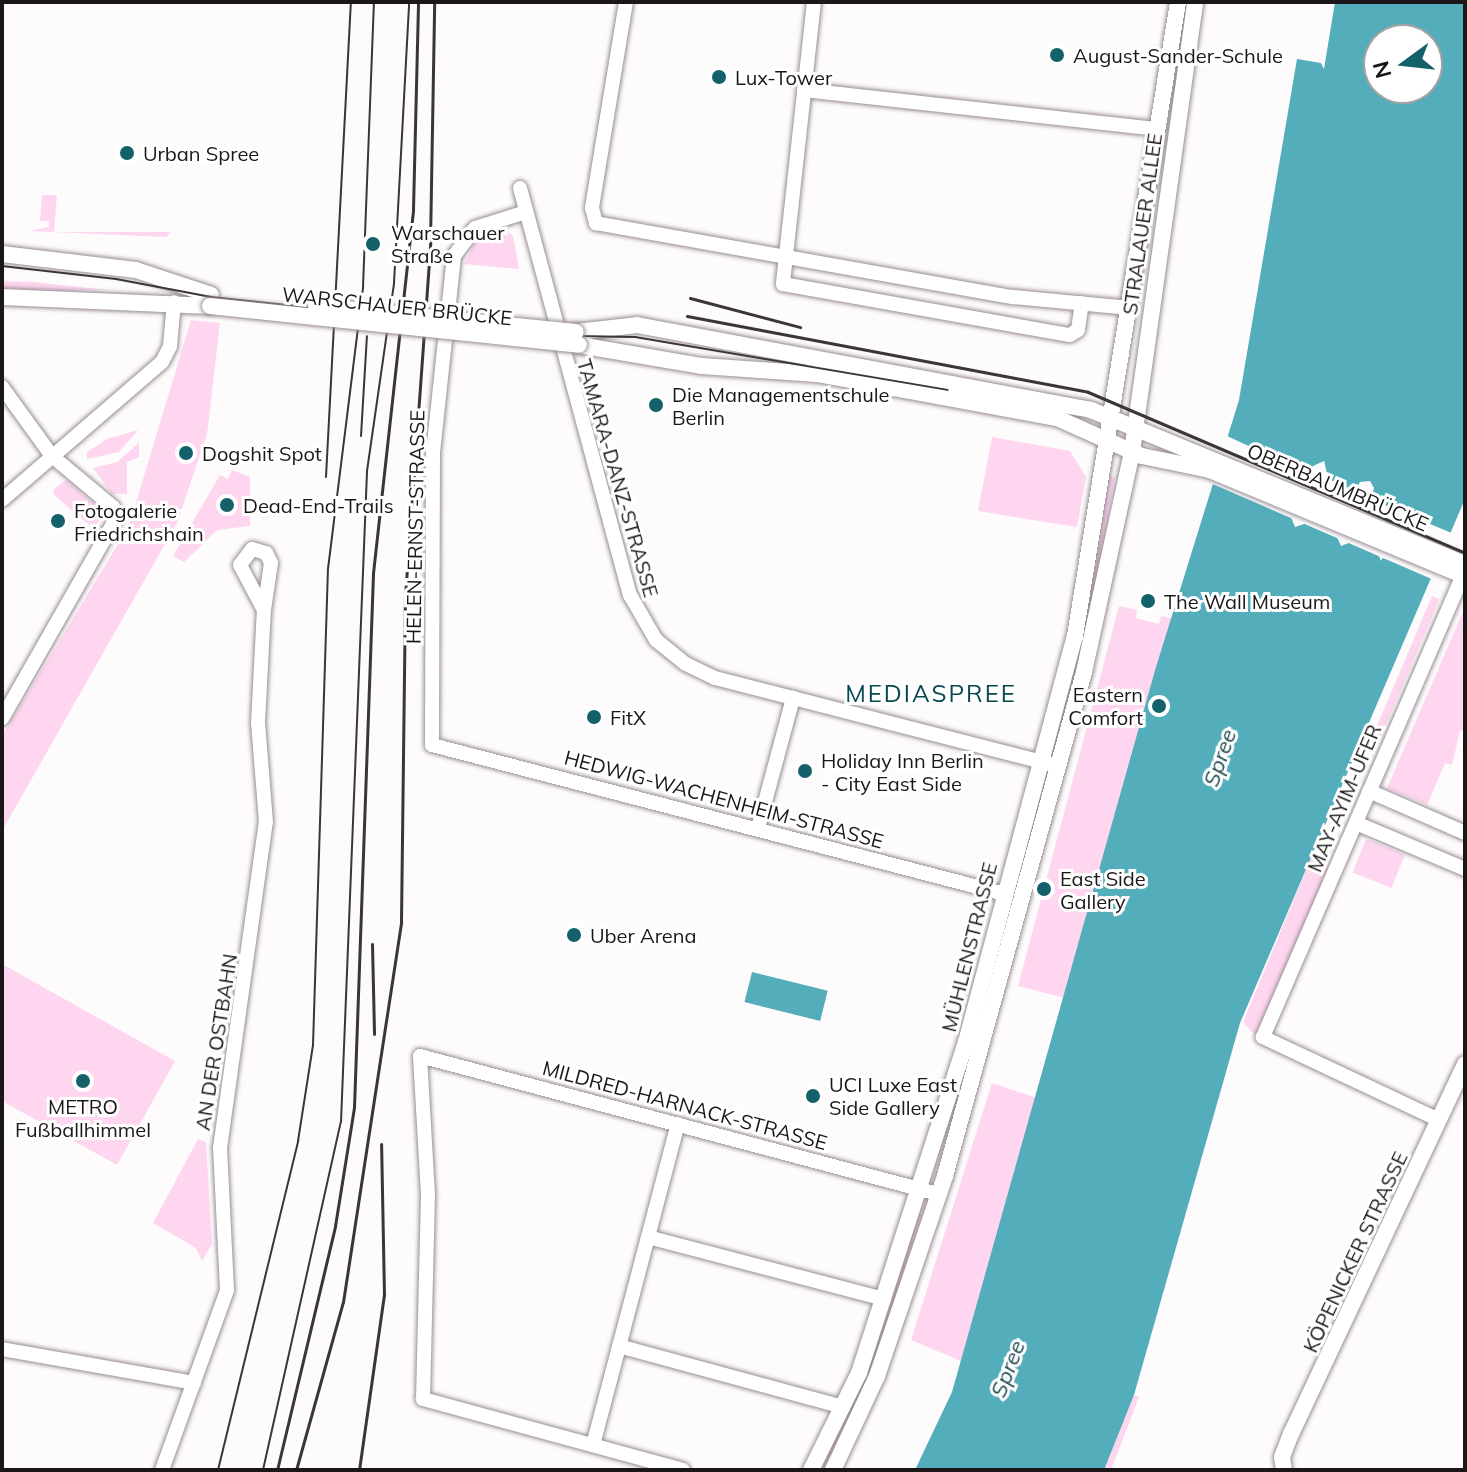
<!DOCTYPE html>
<meta charset="utf-8">
<style>
body{margin:0}
#map{position:relative;width:1467px;height:1472px;overflow:hidden;background:#fdfbfc;font-family:Mulish,sans-serif}
div>[style]{position:absolute}
.green>*{inset:0;background:#fed6ef;transform-origin:0 0}
.water>*{inset:0;background:#53adba;transform-origin:0 0}
.pier>*{inset:0;background:#fdfbfc}
.roads{filter:drop-shadow(0 0 2px #988c94) drop-shadow(0 0 2px #988c94)}
.minor>*{height:14px;margin:-7px;padding:0 7px;transform-origin:7px;border-radius:7px;background:#fff}
.major>*{height:16px;margin:-8px;padding:0 8px;transform-origin:8px;border-radius:8px;background:#fff}
.tram>*{height:2px;margin:-1px;padding:0 1px;transform-origin:1px;border-radius:1px;background:#3a3638}
.rail>*{height:3px;margin:-1.5px;padding:0 1.5px;transform-origin:1.5px;border-radius:1.5px;background:#3a3638}
.bridges{filter:drop-shadow(0 0 2px #988c94) drop-shadow(0 0 2px #988c94)}
.major-bridge>*{height:16px;margin:-8px;padding:0 8px;transform-origin:8px;border-radius:8px;background:#fff}
.dots>*{width:22px;height:22px;translate:-50% -50%;box-sizing:border-box;border:4px solid #fff;border-radius:50%}
span{translate:-50% -50%;white-space:nowrap;text-align:center;line-height:1.15;-webkit-text-stroke:6px #fff;paint-order:stroke}
.poi-label{font-size:20px;color:#1b1719}
.left{translate:0 -50%;text-align:left}
.right{translate:-100% -50%;text-align:right}
.street-label{font-size:20px;color:#1b1719}
.water-label{font-size:22px;color:#234d53;font-style:italic}
.quarter-label{font-size:24px;color:#084850;letter-spacing:2px}
.frame{position:absolute;inset:0;border:4px solid #1b1719;pointer-events:none}
.north{position:absolute;left:1363px;top:24px;width:80px;height:80px;box-sizing:border-box;background:#fff;border:2px solid #a4a2a3;border-radius:50%;rotate:255deg;font-size:22px;font-weight:700;line-height:32px;text-align:center;color:#1b1719}
.north::after{content:'';display:block;margin:auto;width:28px;height:36px;background:#14616b;clip-path:polygon(50% 0,100% 100%,50% 72%,0 100%)}
</style>
<div id="map">
<div class="green">
<i style="clip-path:polygon(42px 195px,57px 195px,54px 232px,171px 232px,166px 237px,29px 231px,49px 227px,49px 221px,40px 221px)"></i>
<i style="clip-path:polygon(505px 230px,513px 236px,519px 269px,464px 264px,474px 244px)"></i>
<i style="clip-path:polygon(2px 281px,33px 282px,106px 290px,2px 292px)"></i>
<i style="clip-path:polygon(191px 320px,220px 323px,207px 434px,177px 523px,2px 831px,2px 736px,129px 526px)"></i>
<i style="clip-path:polygon(138px 430px,119px 452px,87px 459px,87px 452px,107px 439px)"></i>
<i style="clip-path:polygon(992px 437px,1070px 451px,1086px 477px,1077px 527px,978px 511px)"></i>
<i style="clip-path:polygon(139px 443px,139px 457px,127px 462px,127px 494px,112px 494px,93px 468px,117px 462px)"></i>
<i style="clip-path:polygon(232px 470px,250px 477px,250px 526px,217px 530px,184px 562px,173px 556px,220px 475px,228px 479px)"></i>
<i style="clip-path:polygon(1109px 476px,1115px 477px,1096px 588px,1059px 741px,1053px 739px)"></i>
<i style="clip-path:polygon(66px 480px,102px 510px,102px 518px,93px 528px,55px 496px,53px 490px)"></i>
<i style="left:1432px;top:596px;width:8px;height:149px;rotate:23deg"></i>
<i style="clip-path:polygon(1119px 606px,1137px 610px,1136px 618px,1159px 624px,1161px 616px,1174px 619px,1065px 998px,1018px 986px)"></i>
<i style="clip-path:polygon(1465px 607px,1465px 730px,1460px 731px,1452px 765px,1445px 763px,1427px 805px,1387px 788px)"></i>
<i style="left:1366px;top:839px;width:42px;height:36px;rotate:22deg"></i>
<i style="clip-path:polygon(1311px 858px,1329px 867px,1255px 1035px,1243px 1022px)"></i>
<i style="clip-path:polygon(2px 964px,175px 1061px,117px 1165px,2px 1101px)"></i>
<i style="clip-path:polygon(992px 1083px,1037px 1098px,961px 1361px,911px 1340px)"></i>
<i style="clip-path:polygon(198px 1139px,206px 1142px,212px 1244px,202px 1261px,196px 1248px,153px 1223px)"></i>
<i style="clip-path:polygon(917px 1213px,921px 1214px,873px 1372px,828px 1470px,821px 1470px,867px 1370px)"></i>
<i style="clip-path:polygon(1134px 1395px,1139px 1397px,1111px 1470px,1104px 1470px)"></i>
</div>
<div class="water">
<i style="clip-path:polygon(evenodd,1335px 2px,1465px 2px,1465px 499px,1240px 1023px,1134px 1395px,1104px 1470px,915px 1470px,952px 1392px,1156px 667px,1239px 400px,1297px 59px,1321px 63px,1324px 69px,1335px 2px,1379px 40px,1427px 40px,1427px 88px,1379px 88px,1379px 40px,1335px 2px,1324px 461px,1327px 473px,1304px 524px,1295px 527px,1291px 517px,1313px 466px,1324px 461px,1335px 2px,1360px 483px,1374px 488px,1351px 542px,1341px 546px,1337px 537px,1360px 483px,1335px 2px,1400px 507px,1406px 514px,1381px 561px,1379px 556px,1400px 507px)"></i>
<i style="left:752px;top:972px;width:78px;height:31px;rotate:14deg"></i>
</div>
<div class="pier">
<i style="clip-path:polygon(evenodd,1225px 435px,1274px 458px,1281px 453px,1282px 462px,1310px 473px,1324px 461px,1326px 478px,1355px 491px,1360px 482px,1370px 481px,1374px 488px,1370px 500px,1398px 510px,1405px 506px,1406px 514px,1454px 534px,1434px 580px,1208px 482px,1225px 435px,1319px 466px,1322px 476px,1297px 522px,1295px 518px,1319px 466px,1225px 435px,1368px 485px,1348px 539px,1343px 541px,1360px 492px,1368px 485px)"></i>
</div>
<div class="roads">
<div class="minor">
<i style="left:626px;top:2px;width:209px;rotate:99.4deg"></i>
<i style="left:592px;top:208px;width:16px;rotate:75deg"></i>
<i style="left:596px;top:223px;width:424px;rotate:10.1deg"></i>
<i style="left:1013px;top:297px;width:118px;rotate:5.4deg"></i>
<i style="left:814px;top:2px;width:284px;rotate:96.3deg"></i>
<i style="left:783px;top:284px;width:291px;rotate:10.1deg"></i>
<i style="left:1070px;top:335px;width:9px;rotate:-32deg"></i>
<i style="left:1078px;top:330px;width:27px;rotate:-82deg"></i>
<i style="left:804px;top:90px;width:356px;rotate:6.3deg"></i>
<i style="left:520px;top:188px;width:422px;rotate:74.9deg"></i>
<i style="left:630px;top:595px;width:52px;rotate:60deg"></i>
<i style="left:656px;top:640px;width:38px;rotate:39deg"></i>
<i style="left:686px;top:664px;width:32px;rotate:26deg"></i>
<i style="left:715px;top:678px;width:354px;rotate:14.4deg"></i>
<i style="left:526px;top:212px;width:53px;rotate:162.6deg"></i>
<i style="left:475px;top:228px;width:35px;rotate:127deg"></i>
<i style="left:454px;top:256px;width:196px;rotate:96.1deg"></i>
<i style="left:433px;top:451px;width:294px;rotate:90.2deg"></i>
<i style="left:432px;top:745px;width:592px;rotate:14.58deg"></i>
<i style="left:2px;top:387px;width:85px;rotate:54.1deg"></i>
<i style="left:52px;top:456px;width:80px;rotate:39.9deg"></i>
<i style="left:113px;top:507px;width:11px;rotate:68deg"></i>
<i style="left:117px;top:517px;width:232px;rotate:119.7deg"></i>
<i style="left:2px;top:500px;width:211px;rotate:-40.8deg"></i>
<i style="left:162px;top:362px;width:18px;rotate:-63deg"></i>
<i style="left:170px;top:346px;width:44px;rotate:-84.8deg"></i>
<i style="left:252px;top:549px;width:15px;rotate:16deg"></i>
<i style="left:266px;top:553px;width:11px;rotate:63deg"></i>
<i style="left:271px;top:563px;width:48px;rotate:98.5deg"></i>
<i style="left:264px;top:610px;width:51px;rotate:-118.1deg"></i>
<i style="left:240px;top:565px;width:20px;rotate:-53deg"></i>
<i style="left:1369px;top:791px;width:105px;rotate:23.6deg"></i>
<i style="left:1356px;top:823px;width:118px;rotate:22.9deg"></i>
<i style="left:758px;top:828px;width:135px;rotate:-74.9deg"></i>
<i style="left:1439px;top:1120px;width:195px;rotate:-154.8deg"></i>
<i style="left:1263px;top:1037px;width:503px;rotate:-66.59deg"></i>
<i style="left:648px;top:1237px;width:244px;rotate:14.7deg"></i>
<i style="left:619px;top:1346px;width:232px;rotate:15.2deg"></i>
<i style="left:2px;top:1349px;width:195px;rotate:10deg"></i>
<i style="left:593px;top:1445px;width:332px;rotate:-75.2deg"></i>
<i style="left:162px;top:1470px;width:191px;rotate:-70.1deg"></i>
<i style="left:227px;top:1290px;width:142px;rotate:-92.8deg"></i>
<i style="left:220px;top:1148px;width:329px;rotate:-82deg"></i>
<i style="left:266px;top:822px;width:99px;rotate:-94.6deg"></i>
<i style="left:258px;top:723px;width:113px;rotate:-87deg"></i>
<i style="left:683px;top:1470px;width:270px;rotate:-164.7deg"></i>
<i style="left:423px;top:1399px;width:204px;rotate:-88.6deg"></i>
<i style="left:428px;top:1195px;width:139px;rotate:-93.3deg"></i>
<i style="left:420px;top:1056px;width:536px;rotate:14.92deg"></i>
</div>
<div class="major">
<i style="left:2px;top:254px;width:135px;rotate:6.8deg"></i>
<i style="left:136px;top:270px;width:79px;rotate:18.4deg"></i>
<i style="left:2px;top:297px;width:208px;rotate:2.5deg"></i>
<i style="left:576px;top:332px;width:61px;rotate:-6.5deg"></i>
<i style="left:637px;top:325px;width:462px;rotate:10.6deg"></i>
<i style="left:1091px;top:410px;width:404px;rotate:22.4deg"></i>
<i style="left:579px;top:345px;width:125px;rotate:9.7deg"></i>
<i style="left:702px;top:366px;width:115px;rotate:4deg"></i>
<i style="left:817px;top:374px;width:244px;rotate:10.4deg"></i>
<i style="left:1057px;top:418px;width:93px;rotate:24.1deg"></i>
<i style="left:1142px;top:456px;width:69px;rotate:11.6deg"></i>
<i style="left:1210px;top:470px;width:276px;rotate:22.6deg"></i>
<i style="left:811px;top:1470px;width:108px;rotate:-63.7deg"></i>
<i style="left:859px;top:1373px;width:348px;rotate:-72.1deg"></i>
<i style="left:966px;top:1042px;width:420px;rotate:-75deg"></i>
<i style="left:1075px;top:636px;width:642px;rotate:-80.77deg"></i>
<i style="left:833px;top:1470px;width:104px;rotate:-64.9deg"></i>
<i style="left:877px;top:1376px;width:211px;rotate:-71.2deg"></i>
<i style="left:945px;top:1176px;width:523px;rotate:-74.58deg"></i>
<i style="left:1084px;top:672px;width:225px;rotate:-77.7deg"></i>
<i style="left:1132px;top:452px;width:454px;rotate:-82deg"></i>
<i style="left:1284px;top:1470px;width:13px;rotate:-99deg"></i>
<i style="left:1282px;top:1457px;width:25px;rotate:-69deg"></i>
<i style="left:1291px;top:1434px;width:409px;rotate:-64.8deg"></i>
</div>
</div>
<div class="tram">
<i style="left:2px;top:266px;width:115px;rotate:6.5deg"></i>
<i style="left:116px;top:279px;width:97px;rotate:10.7deg"></i>
<i style="left:211px;top:297px;width:367px;rotate:6.1deg"></i>
<i style="left:576px;top:336px;width:59px;rotate:1deg"></i>
<i style="left:635px;top:337px;width:317px;rotate:9.6deg"></i>
<i style="left:361px;top:436px;width:100px;rotate:-86.6deg"></i>
<i style="left:326px;top:477px;width:476px;rotate:-87deg"></i>
<i style="left:218px;top:1470px;width:339px;rotate:-76.3deg"></i>
<i style="left:298px;top:1141px;width:97px;rotate:-81.1deg"></i>
<i style="left:313px;top:1045px;width:476px;rotate:-88.2deg"></i>
<i style="left:328px;top:569px;width:284px;rotate:-82.9deg"></i>
<i style="left:363px;top:287px;width:285px;rotate:-87.8deg"></i>
<i style="left:263px;top:1470px;width:357px;rotate:-77.4deg"></i>
<i style="left:341px;top:1122px;width:652px;rotate:-87.71deg"></i>
<i style="left:367px;top:471px;width:190px;rotate:-81.8deg"></i>
<i style="left:394px;top:283px;width:281px;rotate:-86.9deg"></i>
</div>
<div class="rail">
<i style="left:690px;top:298px;width:114px;rotate:14.8deg"></i>
<i style="left:687px;top:316px;width:408px;rotate:10.7deg"></i>
<i style="left:1088px;top:392px;width:410px;rotate:23.1deg"></i>
<i style="left:372px;top:944px;width:90px;rotate:88.7deg"></i>
<i style="left:277px;top:1470px;width:251px;rotate:-76.6deg"></i>
<i style="left:335px;top:1226px;width:121px;rotate:-80.9deg"></i>
<i style="left:354px;top:1107px;width:534px;rotate:-87.96deg"></i>
<i style="left:373px;top:573px;width:366px;rotate:-83.7deg"></i>
<i style="left:413px;top:209px;width:207px;rotate:-88.6deg"></i>
<i style="left:296px;top:1470px;width:174px;rotate:-74.4deg"></i>
<i style="left:343px;top:1302px;width:385px;rotate:-81.3deg"></i>
<i style="left:401px;top:921px;width:325px;rotate:-89.3deg"></i>
<i style="left:405px;top:596px;width:354px;rotate:-85.9deg"></i>
<i style="left:430px;top:243px;width:241px;rotate:-89deg"></i>
<i style="left:359px;top:1470px;width:177px;rotate:-81.9deg"></i>
<i style="left:384px;top:1295px;width:151px;rotate:-91.1deg"></i>
</div>
<div class="bridges">
<div class="major-bridge">
<i style="left:210px;top:306px;width:371px;rotate:6deg"></i>
<i style="left:316px;top:306px;width:261px;rotate:5.7deg"></i>
</div>
</div>
<div class="dots">
<i style="left:1057px;top:55px;background:#14616b"></i>
<i style="left:719px;top:77px;background:#14616b"></i>
<i style="left:127px;top:153px;background:#14616b"></i>
<i style="left:373px;top:244px;background:#14616b"></i>
<i style="left:656px;top:405px;background:#14616b"></i>
<i style="left:186px;top:453px;background:#14616b"></i>
<i style="left:227px;top:505px;background:#14616b"></i>
<i style="left:58px;top:521px;background:#14616b"></i>
<i style="left:1148px;top:601px;background:#14616b"></i>
<i style="left:1159px;top:706px;background:#14616b"></i>
<i style="left:594px;top:717px;background:#14616b"></i>
<i style="left:805px;top:771px;background:#14616b"></i>
<i style="left:1044px;top:889px;background:#14616b"></i>
<i style="left:574px;top:935px;background:#14616b"></i>
<i style="left:83px;top:1081px;background:#14616b"></i>
<i style="left:813px;top:1096px;background:#14616b"></i>
</div>
<div class="poi-label">
<span class="left" style="left:1073px;top:55px">August-Sander-Schule</span>
<span class="left" style="left:735px;top:77px">Lux-Tower</span>
<span class="left" style="left:143px;top:153px">Urban Spree</span>
<span class="left" style="left:391px;top:244px">Warschauer<br>Straße</span>
<span class="left" style="left:672px;top:406px">Die Managementschule<br>Berlin</span>
<span class="left" style="left:202px;top:453px">Dogshit Spot</span>
<span class="left" style="left:243px;top:505px">Dead-End-Trails</span>
<span class="left" style="left:74px;top:522px">Fotogalerie<br>Friedrichshain</span>
<span class="left" style="left:1164px;top:601px">The Wall Museum</span>
<span class="right" style="left:1143px;top:706px">Eastern<br>Comfort</span>
<span class="left" style="left:610px;top:717px">FitX</span>
<span class="left" style="left:821px;top:772px">Holiday Inn Berlin<br>- City East Side</span>
<span class="left" style="left:1060px;top:890px">East Side<br>Gallery</span>
<span class="left" style="left:590px;top:935px">Uber Arena</span>
<span class="left" style="left:829px;top:1096px">UCI Luxe East<br>Side Gallery</span>
<span style="left:83px;top:1118px">METRO<br>Fußballhimmel</span>
</div>
<div class="street-label">
<span style="left:1142px;top:224px;rotate:-82deg">STRALAUER ALLEE</span>
<span style="left:397px;top:306px;rotate:6deg">WARSCHAUER BRÜCKE</span>
<span style="left:618px;top:478px;rotate:74deg">TAMARA-DANZ-STRASSE</span>
<span style="left:1338px;top:487px;rotate:23deg">OBERBAUMBRÜCKE</span>
<span style="left:415px;top:527px;rotate:-89deg">HELEN-ERNST-STRASSE</span>
<span style="left:1344px;top:798px;rotate:-67deg">MAY-AYIM-UFER</span>
<span style="left:724px;top:799px;rotate:15deg">HEDWIG-WACHENHEIM-STRASSE</span>
<span style="left:969px;top:947px;rotate:-76deg">MÜHLENSTRASSE</span>
<span style="left:216px;top:1042px;rotate:-81deg">AN DER OSTBAHN</span>
<span style="left:685px;top:1105px;rotate:15deg">MILDRED-HARNACK-STRASSE</span>
<span style="left:1355px;top:1252px;rotate:-65deg">KÖPENICKER STRASSE</span>
</div>
<div class="water-label">
<span style="left:1220px;top:758px;rotate:-71deg">Spree</span>
<span style="left:1008px;top:1369px;rotate:-69deg">Spree</span>
</div>
<div class="quarter-label">
<span style="left:931px;top:694px">MEDIASPREE</span>
</div>
<div class="frame"></div>
<div class="north">N</div>
</div>
